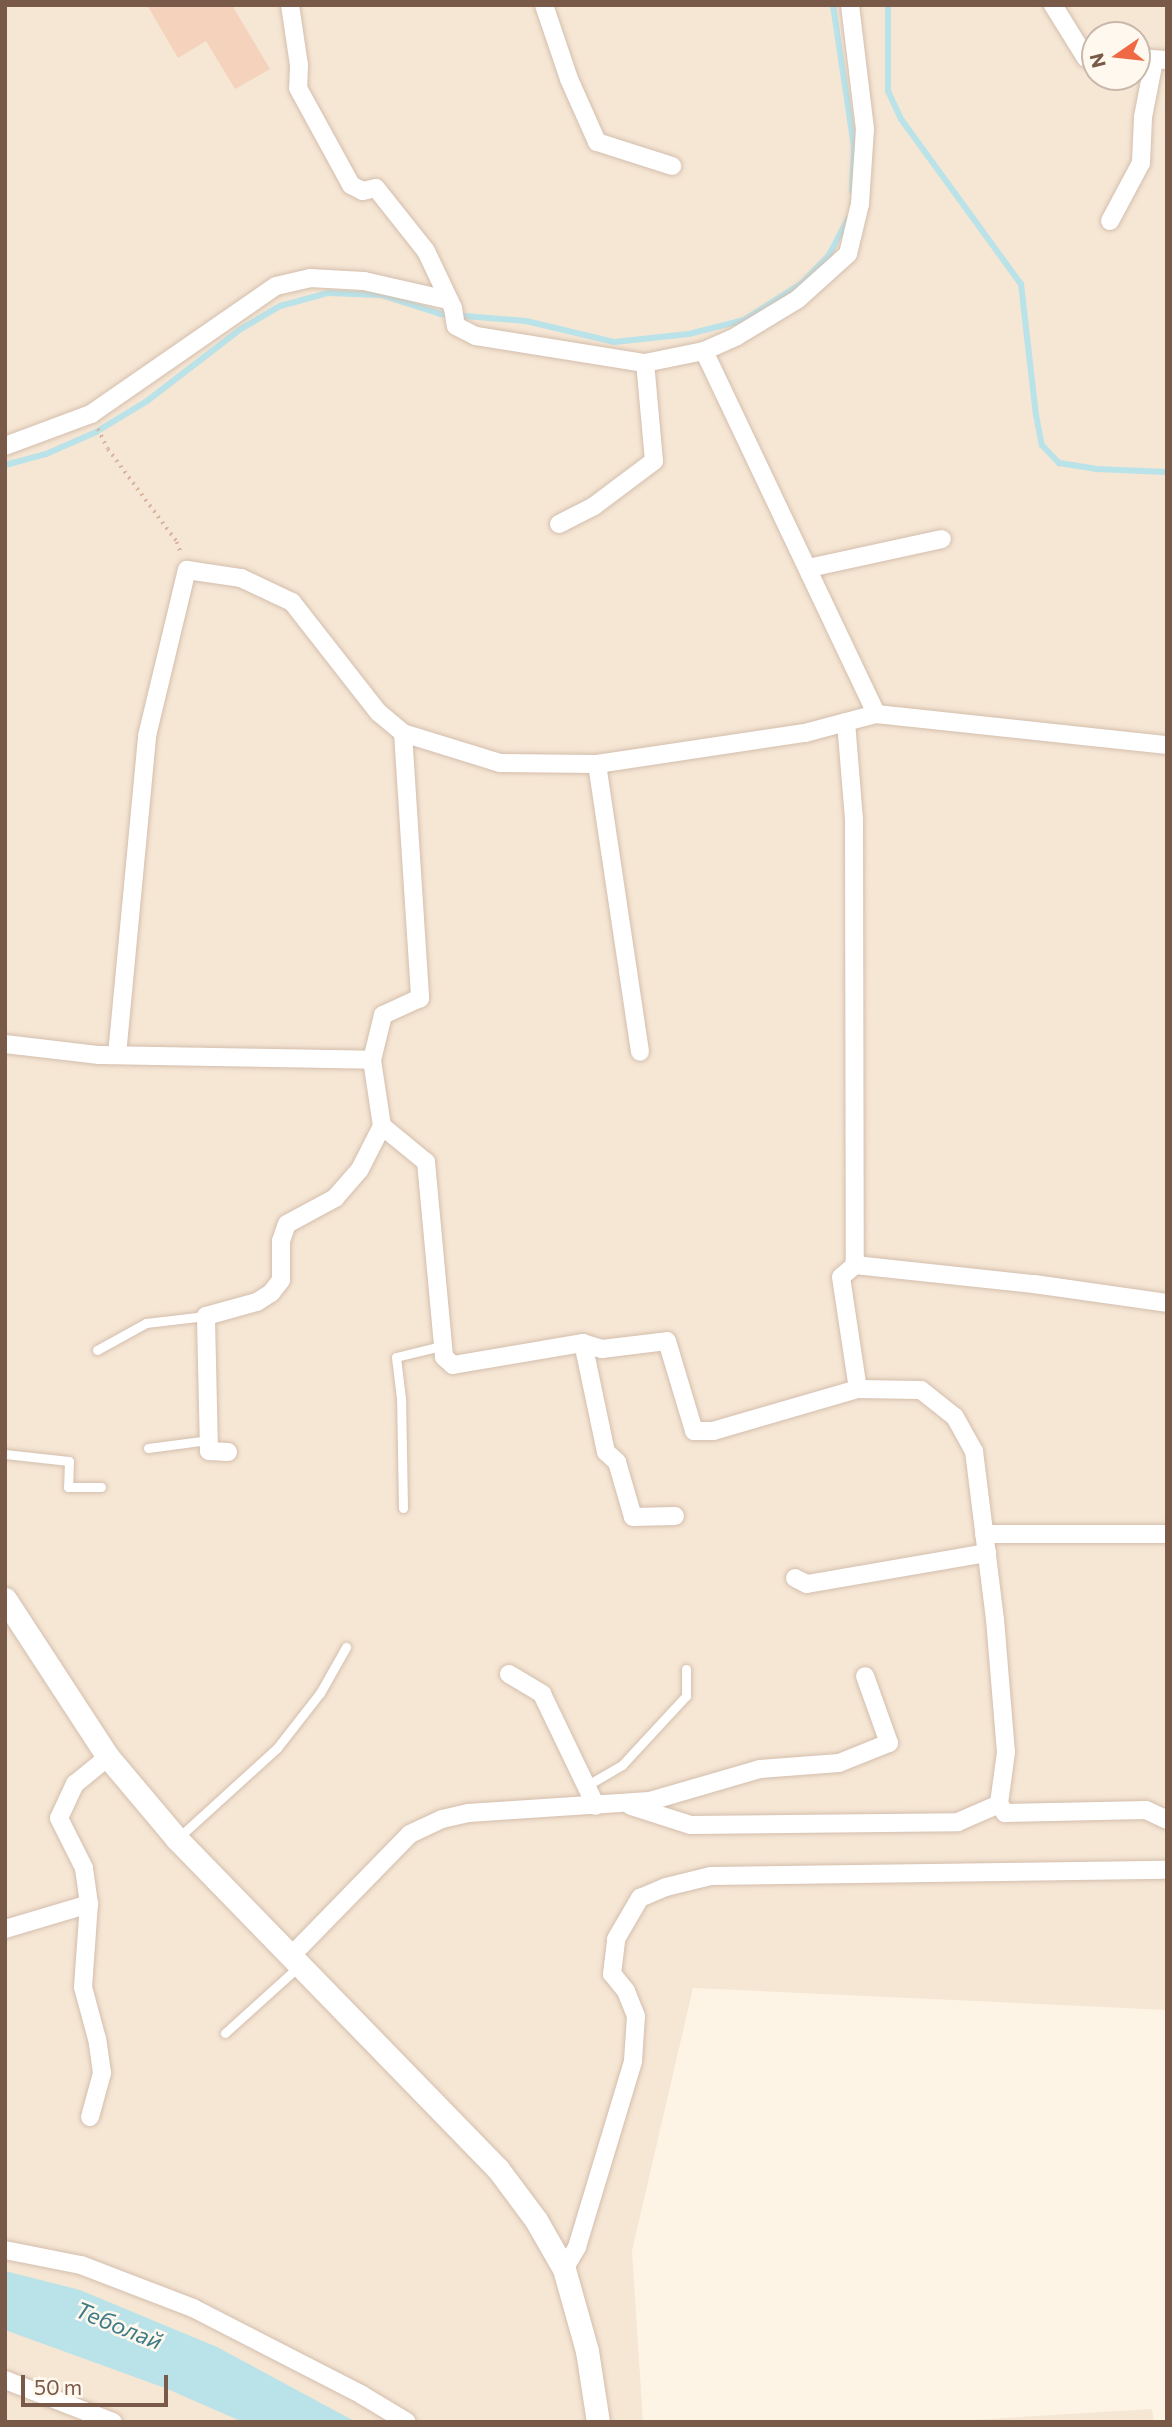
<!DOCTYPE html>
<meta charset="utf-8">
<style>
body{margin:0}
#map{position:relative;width:1172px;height:2427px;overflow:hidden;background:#fef4e6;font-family:Commissioner,sans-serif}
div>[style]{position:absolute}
.residential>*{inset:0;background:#f6e6d4}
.water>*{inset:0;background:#b9e2e9}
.stream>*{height:6px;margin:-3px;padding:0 3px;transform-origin:3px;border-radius:3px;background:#b9e2e9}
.building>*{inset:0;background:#f5d2bc}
.path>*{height:3.5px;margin-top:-1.75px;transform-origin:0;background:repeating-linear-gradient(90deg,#dab59e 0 2px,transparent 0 7px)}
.roads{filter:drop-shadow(0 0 2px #d3bead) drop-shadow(0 0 2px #d3bead)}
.service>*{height:9px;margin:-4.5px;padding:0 4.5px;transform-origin:4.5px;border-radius:4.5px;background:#fff}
.minor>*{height:18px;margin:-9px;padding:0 9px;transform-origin:9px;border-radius:9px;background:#fff}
.tertiary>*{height:23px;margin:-11.5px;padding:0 11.5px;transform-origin:11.5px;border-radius:11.5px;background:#fff}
span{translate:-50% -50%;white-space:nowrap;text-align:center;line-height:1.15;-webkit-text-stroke:5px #fff8ee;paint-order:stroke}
.water-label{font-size:23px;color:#3e7b87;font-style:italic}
.frame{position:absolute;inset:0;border:7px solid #795a49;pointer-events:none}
.north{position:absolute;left:1081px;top:21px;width:70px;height:70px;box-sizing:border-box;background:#fff8ee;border:2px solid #c9b9ac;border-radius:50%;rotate:256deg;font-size:19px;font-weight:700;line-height:28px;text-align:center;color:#795a49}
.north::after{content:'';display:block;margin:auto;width:24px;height:32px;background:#ef6944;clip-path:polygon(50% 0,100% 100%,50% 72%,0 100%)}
.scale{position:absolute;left:21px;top:2375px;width:147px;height:32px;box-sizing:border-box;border:4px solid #795a49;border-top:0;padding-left:9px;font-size:21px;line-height:24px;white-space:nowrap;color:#795a49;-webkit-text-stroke:5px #fff8ee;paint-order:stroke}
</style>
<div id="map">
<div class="residential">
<i style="clip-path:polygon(evenodd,5px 5px,1167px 5px,1167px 2010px,693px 1988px,632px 2251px,643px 2422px,5px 2422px,5px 5px,1095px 35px,1137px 35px,1137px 77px,1095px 77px,1095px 35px)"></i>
<i style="clip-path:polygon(1152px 2409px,1154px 2422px,938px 2422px)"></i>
</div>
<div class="water">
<i style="clip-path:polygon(5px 2271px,80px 2290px,217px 2347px,356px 2422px,243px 2422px,165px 2388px,5px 2330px)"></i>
</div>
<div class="stream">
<i style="left:833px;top:5px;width:144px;rotate:81.6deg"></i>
<i style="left:854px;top:147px;width:44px;rotate:92.6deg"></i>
<i style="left:888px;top:5px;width:86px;rotate:90deg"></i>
<i style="left:888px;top:91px;width:31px;rotate:65deg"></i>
<i style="left:901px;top:119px;width:204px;rotate:54deg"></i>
<i style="left:1021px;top:284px;width:132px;rotate:83.5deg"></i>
<i style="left:1036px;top:415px;width:31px;rotate:79deg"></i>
<i style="left:1042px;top:445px;width:25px;rotate:47deg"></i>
<i style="left:1059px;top:463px;width:37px;rotate:9deg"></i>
<i style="left:1096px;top:469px;width:71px;rotate:2.4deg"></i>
<i style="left:5px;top:465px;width:42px;rotate:-15deg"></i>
<i style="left:46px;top:454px;width:55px;rotate:-23.7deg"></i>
<i style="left:96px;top:432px;width:60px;rotate:-31.3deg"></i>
<i style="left:147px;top:401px;width:118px;rotate:-37.5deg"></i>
<i style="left:241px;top:329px;width:45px;rotate:-30.5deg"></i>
<i style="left:280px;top:306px;width:50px;rotate:-15.2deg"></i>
<i style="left:328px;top:293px;width:53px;rotate:2.2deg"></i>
<i style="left:381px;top:295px;width:63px;rotate:17.6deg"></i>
<i style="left:441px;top:314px;width:85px;rotate:4.7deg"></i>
<i style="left:526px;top:321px;width:90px;rotate:13.4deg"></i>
<i style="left:614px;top:342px;width:75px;rotate:-6.1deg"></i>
<i style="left:689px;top:334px;width:57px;rotate:-14.3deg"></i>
<i style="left:744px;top:320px;width:69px;rotate:-32.5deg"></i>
<i style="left:802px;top:283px;width:39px;rotate:-46deg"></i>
<i style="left:829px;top:255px;width:41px;rotate:-62.2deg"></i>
</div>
<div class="building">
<i style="clip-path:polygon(147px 5px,232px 5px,270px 69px,235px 89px,206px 41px,178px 58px)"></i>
</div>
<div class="path">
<i style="left:98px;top:429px;width:22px;rotate:63deg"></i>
<i style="left:108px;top:449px;width:116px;rotate:53.4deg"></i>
<i style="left:177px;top:542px;width:12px;rotate:70deg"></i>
</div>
<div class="roads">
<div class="service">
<i style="left:97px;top:1350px;width:56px;rotate:-28.9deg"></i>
<i style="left:146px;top:1323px;width:60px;rotate:-6.7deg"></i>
<i style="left:148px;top:1448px;width:62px;rotate:-7.5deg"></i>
<i style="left:5px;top:1454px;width:64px;rotate:6.2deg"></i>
<i style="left:69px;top:1461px;width:26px;rotate:92deg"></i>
<i style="left:68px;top:1487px;width:33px"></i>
<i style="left:403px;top:1508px;width:110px;rotate:-91deg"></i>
<i style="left:401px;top:1398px;width:41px;rotate:-97deg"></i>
<i style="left:396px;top:1357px;width:46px;rotate:-13.7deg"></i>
<i style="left:586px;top:1786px;width:42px;rotate:-30.3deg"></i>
<i style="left:622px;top:1765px;width:94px;rotate:-47.2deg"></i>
<i style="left:686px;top:1696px;width:27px;rotate:-90deg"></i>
<i style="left:178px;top:1838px;width:134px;rotate:-42.3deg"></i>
<i style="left:277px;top:1748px;width:70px;rotate:-52deg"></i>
<i style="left:320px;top:1693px;width:53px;rotate:-60.5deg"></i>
<i style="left:225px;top:2033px;width:98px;rotate:-42.1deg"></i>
</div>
<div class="minor">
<i style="left:290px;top:5px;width:61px;rotate:81.5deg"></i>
<i style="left:299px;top:65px;width:23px;rotate:92deg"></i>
<i style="left:298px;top:88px;width:111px;rotate:61.3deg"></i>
<i style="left:351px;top:185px;width:13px;rotate:27deg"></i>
<i style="left:363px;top:191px;width:13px;rotate:-13deg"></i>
<i style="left:376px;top:188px;width:80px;rotate:51.6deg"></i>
<i style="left:426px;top:251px;width:63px;rotate:64.7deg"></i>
<i style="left:453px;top:308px;width:18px;rotate:81deg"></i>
<i style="left:456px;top:326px;width:22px;rotate:27deg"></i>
<i style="left:476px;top:336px;width:171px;rotate:9.1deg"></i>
<i style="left:645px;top:363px;width:60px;rotate:-11.5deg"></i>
<i style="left:704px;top:351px;width:36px;rotate:-24deg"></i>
<i style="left:737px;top:336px;width:71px;rotate:-31.2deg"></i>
<i style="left:798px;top:299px;width:67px;rotate:-42deg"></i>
<i style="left:848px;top:254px;width:51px;rotate:-76.5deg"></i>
<i style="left:860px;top:204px;width:75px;rotate:-86.2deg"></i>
<i style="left:865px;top:129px;width:125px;rotate:-96.9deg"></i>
<i style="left:544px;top:5px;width:78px;rotate:71.3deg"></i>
<i style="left:569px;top:79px;width:69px;rotate:66deg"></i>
<i style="left:597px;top:142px;width:79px;rotate:17.7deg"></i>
<i style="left:1053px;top:5px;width:62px;rotate:58.1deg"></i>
<i style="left:1086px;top:58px;width:9px;rotate:-6deg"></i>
<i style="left:1137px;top:58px;width:30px;rotate:4deg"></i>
<i style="left:1110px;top:221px;width:66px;rotate:-61.9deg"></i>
<i style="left:1141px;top:163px;width:46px;rotate:-87.5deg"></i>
<i style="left:1143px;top:117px;width:57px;rotate:-78.9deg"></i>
<i style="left:704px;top:351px;width:402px;rotate:64.6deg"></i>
<i style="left:5px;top:446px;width:92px;rotate:-20.4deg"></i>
<i style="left:91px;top:414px;width:225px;rotate:-34.7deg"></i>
<i style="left:276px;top:286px;width:35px;rotate:-13deg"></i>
<i style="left:310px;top:278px;width:54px;rotate:3.2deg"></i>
<i style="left:364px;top:281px;width:86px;rotate:12.7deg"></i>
<i style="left:559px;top:524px;width:39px;rotate:-27deg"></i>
<i style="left:594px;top:506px;width:75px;rotate:-36.9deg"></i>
<i style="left:654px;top:461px;width:98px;rotate:-95.2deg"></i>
<i style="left:809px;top:568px;width:136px;rotate:-12.3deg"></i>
<i style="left:846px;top:722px;width:98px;rotate:85.3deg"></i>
<i style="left:854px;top:820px;width:445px;rotate:89.9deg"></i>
<i style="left:855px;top:1265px;width:18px;rotate:139deg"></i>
<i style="left:841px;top:1277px;width:113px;rotate:81.4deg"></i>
<i style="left:403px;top:733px;width:266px;rotate:86.3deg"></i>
<i style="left:420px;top:998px;width:41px;rotate:155.3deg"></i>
<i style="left:383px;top:1015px;width:46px;rotate:103.7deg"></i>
<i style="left:372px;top:1060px;width:67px;rotate:81.4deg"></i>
<i style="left:382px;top:1126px;width:57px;rotate:39.3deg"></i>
<i style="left:426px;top:1162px;width:196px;rotate:84.7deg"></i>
<i style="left:444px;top:1357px;width:12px;rotate:42deg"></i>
<i style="left:453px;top:1365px;width:132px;rotate:-9.6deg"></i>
<i style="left:583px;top:1343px;width:20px;rotate:18deg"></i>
<i style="left:602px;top:1349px;width:65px;rotate:-7deg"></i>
<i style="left:667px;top:1341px;width:94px;rotate:73.3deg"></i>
<i style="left:694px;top:1431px;width:19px"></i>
<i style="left:713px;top:1431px;width:151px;rotate:-16.2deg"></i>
<i style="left:858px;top:1389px;width:63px;rotate:0.9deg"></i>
<i style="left:921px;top:1390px;width:43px;rotate:38.5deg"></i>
<i style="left:955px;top:1417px;width:39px;rotate:61deg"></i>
<i style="left:974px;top:1451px;width:169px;rotate:82.9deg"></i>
<i style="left:995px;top:1619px;width:133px;rotate:85.3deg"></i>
<i style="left:1006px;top:1752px;width:52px;rotate:97.7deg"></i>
<i style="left:999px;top:1804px;width:11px;rotate:56deg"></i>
<i style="left:1005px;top:1813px;width:141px;rotate:-1.2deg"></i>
<i style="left:1146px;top:1810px;width:23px;rotate:25deg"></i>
<i style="left:597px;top:764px;width:291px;rotate:81.5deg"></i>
<i style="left:5px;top:1044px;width:95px;rotate:6.7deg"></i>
<i style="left:99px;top:1055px;width:273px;rotate:1deg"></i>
<i style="left:117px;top:1055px;width:320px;rotate:-84.6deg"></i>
<i style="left:147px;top:736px;width:171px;rotate:-76.5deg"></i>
<i style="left:187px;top:570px;width:55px;rotate:8.4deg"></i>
<i style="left:241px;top:578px;width:56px;rotate:25.2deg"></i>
<i style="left:292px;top:602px;width:140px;rotate:52deg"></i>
<i style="left:378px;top:712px;width:33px;rotate:40deg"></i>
<i style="left:403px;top:733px;width:102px;rotate:17.2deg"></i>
<i style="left:500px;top:763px;width:97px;rotate:0.6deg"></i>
<i style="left:597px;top:764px;width:210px;rotate:-8.5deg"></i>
<i style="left:805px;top:733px;width:73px;rotate:-15deg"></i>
<i style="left:876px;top:714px;width:293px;rotate:6.1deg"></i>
<i style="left:855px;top:1265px;width:180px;rotate:6.1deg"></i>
<i style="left:1034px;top:1284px;width:134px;rotate:8.1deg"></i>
<i style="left:583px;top:1343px;width:111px;rotate:78.1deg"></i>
<i style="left:606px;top:1452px;width:15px;rotate:42deg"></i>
<i style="left:617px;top:1462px;width:57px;rotate:73.8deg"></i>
<i style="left:633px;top:1517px;width:42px;rotate:-1.4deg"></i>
<i style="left:228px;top:1452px;width:19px;rotate:-177deg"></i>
<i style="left:209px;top:1451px;width:135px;rotate:-91.3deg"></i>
<i style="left:206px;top:1316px;width:53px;rotate:-15.4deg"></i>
<i style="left:257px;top:1302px;width:17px;rotate:-33deg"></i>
<i style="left:271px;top:1293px;width:16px;rotate:-52deg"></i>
<i style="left:281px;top:1280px;width:39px;rotate:-90deg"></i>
<i style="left:281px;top:1241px;width:18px;rotate:-71deg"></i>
<i style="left:287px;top:1224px;width:55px;rotate:-28.4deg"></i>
<i style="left:335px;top:1198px;width:38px;rotate:-49deg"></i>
<i style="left:360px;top:1169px;width:48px;rotate:-62.9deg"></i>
<i style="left:984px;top:1534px;width:183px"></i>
<i style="left:795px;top:1578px;width:13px;rotate:27deg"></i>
<i style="left:807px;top:1584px;width:183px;rotate:-9.8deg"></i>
<i style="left:509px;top:1674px;width:39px;rotate:31deg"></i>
<i style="left:542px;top:1694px;width:124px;rotate:64.3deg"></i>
<i style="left:631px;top:1806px;width:63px;rotate:17.6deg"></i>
<i style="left:691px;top:1825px;width:267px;rotate:-0.6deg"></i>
<i style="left:958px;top:1822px;width:45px;rotate:-23.7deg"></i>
<i style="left:5px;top:1929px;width:88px;rotate:-16.6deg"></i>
<i style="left:290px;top:1957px;width:172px;rotate:-45.7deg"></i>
<i style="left:410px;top:1834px;width:35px;rotate:-25deg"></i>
<i style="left:442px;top:1819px;width:27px;rotate:-13deg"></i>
<i style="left:468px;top:1813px;width:182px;rotate:-3.8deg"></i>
<i style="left:650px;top:1801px;width:115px;rotate:-16.2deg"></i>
<i style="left:760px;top:1769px;width:79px;rotate:-4.3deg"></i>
<i style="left:839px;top:1763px;width:54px;rotate:-21.8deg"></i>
<i style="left:889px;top:1743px;width:71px;rotate:-109.7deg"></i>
<i style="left:90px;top:2117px;width:46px;rotate:-74.7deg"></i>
<i style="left:102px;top:2073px;width:34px;rotate:-98deg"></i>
<i style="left:97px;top:2039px;width:54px;rotate:-105.1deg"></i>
<i style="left:83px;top:1987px;width:83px;rotate:-85.9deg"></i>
<i style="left:89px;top:1904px;width:36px;rotate:-98deg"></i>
<i style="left:84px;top:1868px;width:56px;rotate:-116.6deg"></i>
<i style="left:59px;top:1818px;width:38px;rotate:-65deg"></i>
<i style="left:75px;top:1784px;width:43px;rotate:-39.3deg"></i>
<i style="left:5px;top:2250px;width:77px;rotate:11.2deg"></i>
<i style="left:81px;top:2265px;width:120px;rotate:21deg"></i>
<i style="left:193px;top:2308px;width:190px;rotate:27.2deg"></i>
<i style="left:362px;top:2395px;width:52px;rotate:31deg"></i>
<i style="left:564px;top:2269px;width:26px;rotate:-59deg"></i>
<i style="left:577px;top:2247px;width:194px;rotate:-73.2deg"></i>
<i style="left:633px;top:2061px;width:45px;rotate:-86.2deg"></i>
<i style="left:636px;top:2016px;width:27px;rotate:-112deg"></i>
<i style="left:626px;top:1991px;width:22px;rotate:-129deg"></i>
<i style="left:612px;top:1974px;width:35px;rotate:-83deg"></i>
<i style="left:616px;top:1939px;width:48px;rotate:-59.7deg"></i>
<i style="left:640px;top:1898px;width:28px;rotate:-23deg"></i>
<i style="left:666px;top:1887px;width:46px;rotate:-13.7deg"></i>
<i style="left:711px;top:1876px;width:456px;rotate:-0.8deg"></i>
<i style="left:5px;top:2380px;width:116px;rotate:21.3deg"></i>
</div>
<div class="tertiary">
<i style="left:5px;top:1599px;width:189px;rotate:56.9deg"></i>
<i style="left:108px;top:1757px;width:107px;rotate:49.9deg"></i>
<i style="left:177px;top:1839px;width:460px;rotate:45.8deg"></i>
<i style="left:498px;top:2169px;width:64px;rotate:53.3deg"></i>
<i style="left:536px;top:2220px;width:56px;rotate:60.3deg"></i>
<i style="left:564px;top:2269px;width:85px;rotate:74.3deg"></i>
<i style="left:587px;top:2351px;width:72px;rotate:81.2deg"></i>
</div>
</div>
<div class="water-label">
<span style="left:119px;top:2325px;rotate:22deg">Теболай</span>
</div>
<div class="frame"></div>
<div class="north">N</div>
<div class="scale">50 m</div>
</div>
